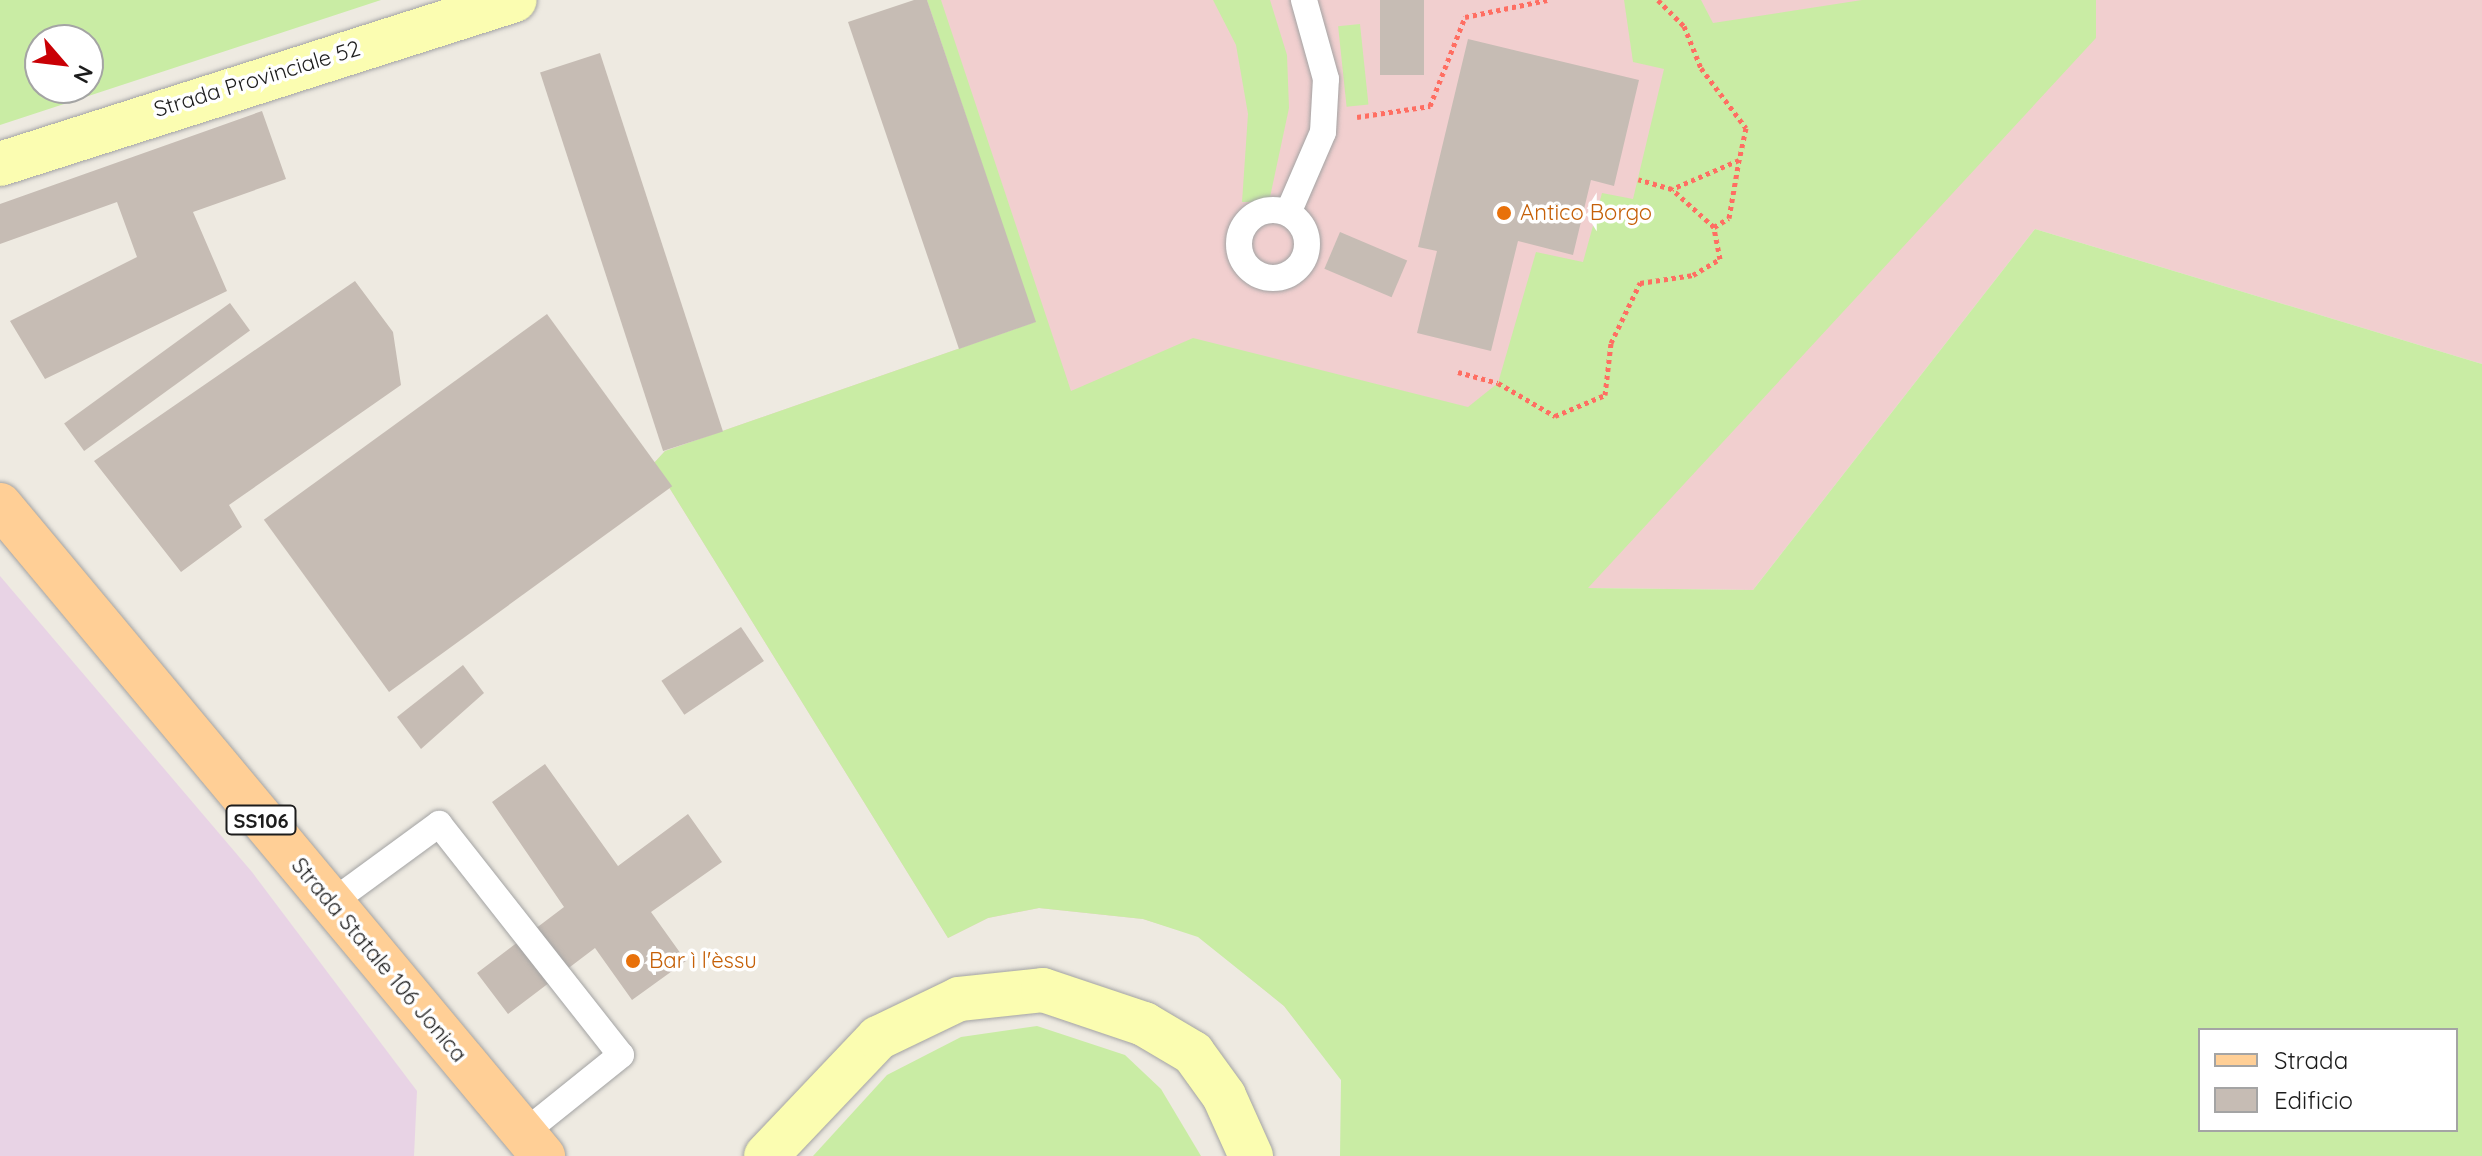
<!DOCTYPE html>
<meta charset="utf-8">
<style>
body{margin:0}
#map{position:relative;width:2482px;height:1156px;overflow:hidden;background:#eeeae1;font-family:Quicksand,sans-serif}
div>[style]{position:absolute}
.commercial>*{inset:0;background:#f1cfcf}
.industrial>*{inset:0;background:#e8d3e5}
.grass>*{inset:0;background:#c9eca4;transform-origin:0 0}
.building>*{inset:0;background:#c6bcb4;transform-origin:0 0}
.path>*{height:5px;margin-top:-2.5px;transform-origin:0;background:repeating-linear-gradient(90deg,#ff6e62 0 4px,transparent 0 8px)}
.roads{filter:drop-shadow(0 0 2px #a3a3a3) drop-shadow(0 0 2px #a3a3a3)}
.lane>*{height:26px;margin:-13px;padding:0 13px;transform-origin:13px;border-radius:13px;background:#fff}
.lane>.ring{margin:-13px;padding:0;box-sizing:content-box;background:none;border:26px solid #fff;border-radius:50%}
.secondary>*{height:44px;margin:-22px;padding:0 22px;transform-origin:22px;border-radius:22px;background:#fbfdb1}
.primary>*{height:44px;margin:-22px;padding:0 22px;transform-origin:22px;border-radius:22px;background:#ffcf96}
.dots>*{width:22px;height:22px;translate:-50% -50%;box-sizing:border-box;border:4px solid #fff;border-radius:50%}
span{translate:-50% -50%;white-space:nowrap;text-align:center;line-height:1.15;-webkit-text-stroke:7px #fff;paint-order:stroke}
.shield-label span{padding:2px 6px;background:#fff;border:2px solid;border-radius:6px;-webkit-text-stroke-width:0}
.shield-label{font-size:20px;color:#1c1c1c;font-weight:700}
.street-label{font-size:22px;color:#1c1c1c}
.food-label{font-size:22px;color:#c56008}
.left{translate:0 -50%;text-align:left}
.legend{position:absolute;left:2198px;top:1028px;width:260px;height:104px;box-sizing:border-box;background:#fff;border:2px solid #a4a4a4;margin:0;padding:10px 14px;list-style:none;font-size:24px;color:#1c1c1c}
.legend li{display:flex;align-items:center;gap:16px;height:40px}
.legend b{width:40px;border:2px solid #a4a4a4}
.north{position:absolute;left:24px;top:24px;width:80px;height:80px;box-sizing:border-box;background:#fff;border:2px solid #a4a4a4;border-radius:50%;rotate:118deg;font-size:22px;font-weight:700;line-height:32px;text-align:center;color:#1c1c1c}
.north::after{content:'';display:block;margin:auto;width:28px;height:36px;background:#c90005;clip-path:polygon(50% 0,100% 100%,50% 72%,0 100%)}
</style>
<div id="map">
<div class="commercial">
<i style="clip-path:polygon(927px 0,2482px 0,2482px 364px,2035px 229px,1753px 590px,1587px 588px,1342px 1080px,1284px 1006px,1198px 936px,1143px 919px,1039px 908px,988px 918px,948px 938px,654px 463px,665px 451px,1035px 322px)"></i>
</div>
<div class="industrial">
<i style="clip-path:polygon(0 576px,252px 872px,417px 1091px,414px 1156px,0 1156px)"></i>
</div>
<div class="grass">
<i style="clip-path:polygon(evenodd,0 0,381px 0,0 125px,0 0,88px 40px,88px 88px,40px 88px,40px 40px,88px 40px)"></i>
<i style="clip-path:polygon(evenodd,927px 0,941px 0,1071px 391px,1193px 338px,1468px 407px,1498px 383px,1536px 252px,1583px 262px,1602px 193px,1633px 199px,1664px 69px,1633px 62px,1624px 0,1701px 0,1713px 23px,1862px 0,2096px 0,2096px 38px,1588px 588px,1753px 590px,2035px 229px,2482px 364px,2482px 1156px,1340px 1156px,1341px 1080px,1284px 1006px,1198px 937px,1143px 919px,1039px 908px,988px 918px,948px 938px,654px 463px,665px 451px,1035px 322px,927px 0,2200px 1030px,2456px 1030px,2456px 1130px,2200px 1130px,2200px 1030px)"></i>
<i style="clip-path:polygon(1213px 0,1270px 0,1287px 55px,1289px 108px,1269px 202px,1242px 202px,1248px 114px,1236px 45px)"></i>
<i style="left:1360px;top:24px;width:81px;height:22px;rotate:84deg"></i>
<i style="clip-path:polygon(1037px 1026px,1125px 1055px,1161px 1089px,1201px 1156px,813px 1156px,887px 1075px,961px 1037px)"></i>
</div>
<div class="building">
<i style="clip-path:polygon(914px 0,927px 0,1036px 322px,959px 349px,848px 22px)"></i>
<i style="left:1380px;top:0;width:44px;height:75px"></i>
<i style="clip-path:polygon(1468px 39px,1639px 80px,1614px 186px,1591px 180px,1573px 255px,1518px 241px,1491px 351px,1417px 333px,1437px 251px,1418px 247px)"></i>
<i style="left:600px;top:53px;width:398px;height:63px;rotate:72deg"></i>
<i style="clip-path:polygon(262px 111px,286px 179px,193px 212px,227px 291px,45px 379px,10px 321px,137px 257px,117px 202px,0 244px,0 204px)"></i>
<i style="left:1340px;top:232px;width:73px;height:40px;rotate:23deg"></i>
<i style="clip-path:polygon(355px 281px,393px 332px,401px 385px,229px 505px,242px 527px,181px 572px,94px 461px)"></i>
<i style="left:230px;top:303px;width:34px;height:205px;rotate:54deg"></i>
<i style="left:547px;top:314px;width:213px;height:350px;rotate:54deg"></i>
<i style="left:741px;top:627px;width:41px;height:96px;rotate:56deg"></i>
<i style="clip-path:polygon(463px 665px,484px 693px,421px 749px,397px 717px)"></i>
<i style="clip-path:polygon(545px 764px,618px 866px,688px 814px,722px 862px,651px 912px,686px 961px,632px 1000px,595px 948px,508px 1014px,477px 973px,564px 907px,492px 802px)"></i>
</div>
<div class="path">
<i style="left:1658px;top:0;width:37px;rotate:45deg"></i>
<i style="left:1684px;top:26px;width:45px;rotate:68deg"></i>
<i style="left:1701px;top:68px;width:75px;rotate:53.1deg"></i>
<i style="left:1746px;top:128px;width:33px;rotate:102deg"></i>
<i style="left:1739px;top:160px;width:73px;rotate:156.6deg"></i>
<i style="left:1357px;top:117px;width:74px;rotate:-8.6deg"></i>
<i style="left:1430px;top:106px;width:96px;rotate:-68.5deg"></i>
<i style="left:1465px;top:17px;width:84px;rotate:-11.7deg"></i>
<i style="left:1714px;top:227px;width:17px;rotate:-31deg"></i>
<i style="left:1729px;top:218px;width:59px;rotate:-80.2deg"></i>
<i style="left:1458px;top:372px;width:41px;rotate:15.4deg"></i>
<i style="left:1498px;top:383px;width:66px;rotate:30.1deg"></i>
<i style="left:1555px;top:416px;width:54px;rotate:-22.8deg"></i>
<i style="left:1605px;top:395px;width:52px;rotate:-83.4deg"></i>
<i style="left:1611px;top:343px;width:67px;rotate:-64.2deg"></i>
<i style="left:1640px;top:283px;width:54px;rotate:-8.6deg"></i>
<i style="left:1693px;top:275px;width:31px;rotate:-31deg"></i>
<i style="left:1720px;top:259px;width:33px;rotate:-101deg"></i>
<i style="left:1714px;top:227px;width:57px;rotate:-137.9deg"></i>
<i style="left:1672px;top:189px;width:35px;rotate:-164deg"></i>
</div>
<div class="roads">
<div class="lane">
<i class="ring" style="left:1239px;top:210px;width:42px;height:42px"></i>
<i style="left:1288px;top:213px;width:88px;rotate:-66.6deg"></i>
<i style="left:1323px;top:132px;width:53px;rotate:-86.8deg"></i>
<i style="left:1326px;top:79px;width:82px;rotate:-105.6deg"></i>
<i style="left:331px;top:903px;width:134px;rotate:-36.2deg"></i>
<i style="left:439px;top:824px;width:294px;rotate:51.8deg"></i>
<i style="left:621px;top:1055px;width:124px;rotate:141.2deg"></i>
</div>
<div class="secondary">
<i style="left:0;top:164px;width:540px;rotate:-17.66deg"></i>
<i style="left:766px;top:1156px;width:163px;rotate:-46.5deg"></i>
<i style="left:878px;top:1038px;width:90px;rotate:-25.7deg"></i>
<i style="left:959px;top:999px;width:84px;rotate:-6.1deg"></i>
<i style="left:1043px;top:990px;width:107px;rotate:18.6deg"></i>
<i style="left:1144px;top:1024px;width:57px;rotate:30.6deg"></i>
<i style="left:1193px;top:1053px;width:53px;rotate:54.2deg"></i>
<i style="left:1224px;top:1096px;width:66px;rotate:65.8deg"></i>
</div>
<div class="primary">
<i style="left:0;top:505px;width:848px;rotate:50.17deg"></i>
</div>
</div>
<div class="dots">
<i style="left:1504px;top:213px;background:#e8710a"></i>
<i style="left:633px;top:961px;background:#e8710a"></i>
</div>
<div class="shield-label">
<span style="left:261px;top:820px">SS106</span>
</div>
<div class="street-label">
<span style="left:257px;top:79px;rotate:-17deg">Strada Provinciale 52</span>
<span style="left:379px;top:960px;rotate:50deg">Strada Statale 106 Jonica</span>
</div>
<div class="food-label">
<span class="left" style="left:1520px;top:213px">Antico Borgo</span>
<span class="left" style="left:649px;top:961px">Bar ì l'èssu</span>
</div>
<ul class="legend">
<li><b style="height:10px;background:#ffcf96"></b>Strada</li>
<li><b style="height:22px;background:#c6bcb4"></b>Edificio</li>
</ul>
<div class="north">N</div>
</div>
